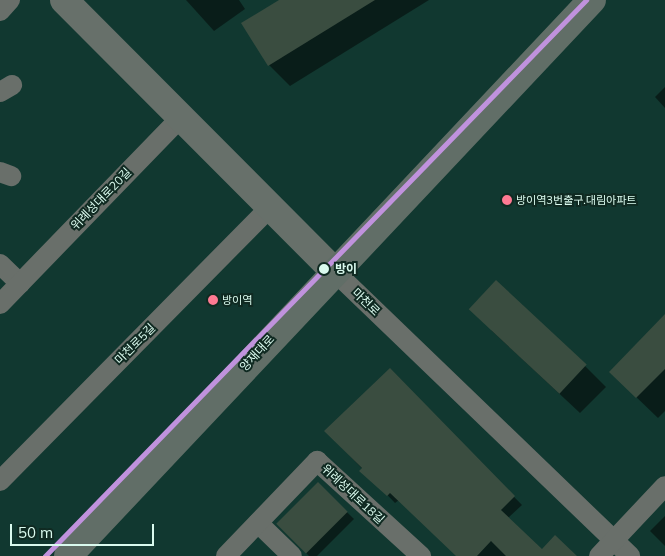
<!DOCTYPE html>
<meta charset="utf-8">
<style>
body{margin:0}
#map{position:relative;width:665px;height:556px;overflow:hidden;background:#113830;font-family:Mulish,"Noto Sans KR",sans-serif}
div>[style]{position:absolute}
.shadow>*{inset:0;background:#0007}
.building>*{inset:0;background:#3a4d40;transform-origin:0 0}
.street>*{height:20px;margin:-10px;padding:0 10px;transform-origin:10px;border-radius:10px;background:#696f6a}
.secondary>*{height:28px;margin:-14px;padding:0 14px;transform-origin:14px;border-radius:14px;background:#67706a}
.primary>*{height:28px;margin:-14px;padding:0 14px;transform-origin:14px;border-radius:14px;background:#616e67}
.metro-1>*{height:5px;margin:-2.5px;padding:0 2.5px;transform-origin:2.5px;border-radius:2.5px;background:#c092dd}
.dots>*{width:14px;height:14px;translate:-50% -50%;box-sizing:border-box;border:2px solid #102a22;border-radius:50%}
span{translate:-50% -50%;white-space:nowrap;text-align:center;line-height:1.15;-webkit-text-stroke:4px #102a22;paint-order:stroke}
.bus-label{font-size:11px;color:#dafaee}
.left{translate:0 -50%;text-align:left}
.street-label{font-size:12px;color:#dafaee}
.stop-label{font-size:12px;color:#dafaee;font-weight:700}
.scale{position:absolute;left:10px;top:524px;width:144px;height:22px;box-sizing:border-box;border:2px solid #dafaee;border-top:0;padding-left:6px;font-size:15px;line-height:18px;white-space:nowrap;color:#dafaee;-webkit-text-stroke:4px #102a22;paint-order:stroke}
</style>
<div id="map">
<div class="shadow">
<i style="clip-path:polygon(186px 0,239px 0,245px 9px,214px 31px)"></i>
<i style="clip-path:polygon(281px 0,429px 0,290px 86px,269px 65px,243px 24px)"></i>
<i style="clip-path:polygon(665px 87px,665px 108px,655px 97px)"></i>
<i style="clip-path:polygon(665px 316px,665px 411px,658px 418px,632px 393px)"></i>
<i style="clip-path:polygon(491px 330px,585px 366px,606px 387px,580px 413px)"></i>
<i style="clip-path:polygon(390px 370px,522px 505px,508px 518px,542px 551px,575px 556px,458px 556px,399px 500px,395px 503px,326px 431px)"></i>
<i style="clip-path:polygon(318px 484px,354px 519px,317px 556px,309px 556px,278px 524px)"></i>
<i style="clip-path:polygon(665px 516px,665px 546px,650px 531px)"></i>
</div>
<div class="building">
<i style="clip-path:polygon(279px 0,375px 0,268px 66px,241px 23px)"></i>
<i style="left:496px;top:280px;width:124px;height:40px;rotate:43deg"></i>
<i style="clip-path:polygon(665px 314px,665px 369px,636px 398px,609px 372px)"></i>
<i style="clip-path:polygon(390px 368px,515px 496px,501px 510px,542px 549px,555px 535px,577px 556px,506px 556px,491px 541px,477px 556px,456px 556px,390px 493px,387px 496px,359px 471px,362px 468px,324px 431px)"></i>
<i style="left:318px;top:482px;width:42px;height:59px;rotate:45deg"></i>
</div>
<div class="street">
<i style="left:0;top:11px;width:15px;rotate:-48deg"></i>
<i style="left:0;top:92px;width:14px;rotate:-30deg"></i>
<i style="left:0;top:172px;width:12px;rotate:20deg"></i>
<i style="left:0;top:264px;width:28px;rotate:44deg"></i>
<i style="left:334px;top:271px;width:411px;rotate:43.9deg"></i>
<i style="left:0;top:304px;width:262px;rotate:-45.9deg"></i>
<i style="left:0;top:481px;width:385px;rotate:-45.4deg"></i>
<i style="left:258px;top:523px;width:47px;rotate:44.1deg"></i>
<i style="left:226px;top:556px;width:132px;rotate:-46.2deg"></i>
<i style="left:317px;top:461px;width:141px;rotate:42.4deg"></i>
<i style="left:599px;top:556px;width:96px;rotate:-46.7deg"></i>
</div>
<div class="secondary">
<i style="left:64px;top:0;width:383px;rotate:45.1deg"></i>
</div>
<div class="primary">
<i style="left:68px;top:556px;width:764px;rotate:-46.7deg"></i>
</div>
<div class="metro-1">
<i style="left:45px;top:556px;width:776px;rotate:-45.78deg"></i>
</div>
<div class="dots">
<i style="left:507px;top:200px;background:#fe7a93"></i>
<i style="left:324px;top:269px;background:#dafaee"></i>
<i style="left:213px;top:300px;background:#fe7a93"></i>
</div>
<div class="bus-label">
<span class="left" style="left:516px;top:200px">방이역3번출구.대림아파트</span>
<span class="left" style="left:222px;top:300px">방이역</span>
</div>
<div class="street-label">
<span style="left:101px;top:199px;rotate:-46deg">위례성대로20길</span>
<span style="left:366px;top:302px;rotate:44deg">마천로</span>
<span style="left:135px;top:344px;rotate:-45deg">마천로5길</span>
<span style="left:257px;top:353px;rotate:-47deg">양재대로</span>
<span style="left:353px;top:494px;rotate:43deg">위례성대로18길</span>
</div>
<div class="stop-label">
<span class="left" style="left:335px;top:269px">방이</span>
</div>
<div class="scale">50 m</div>
</div>
